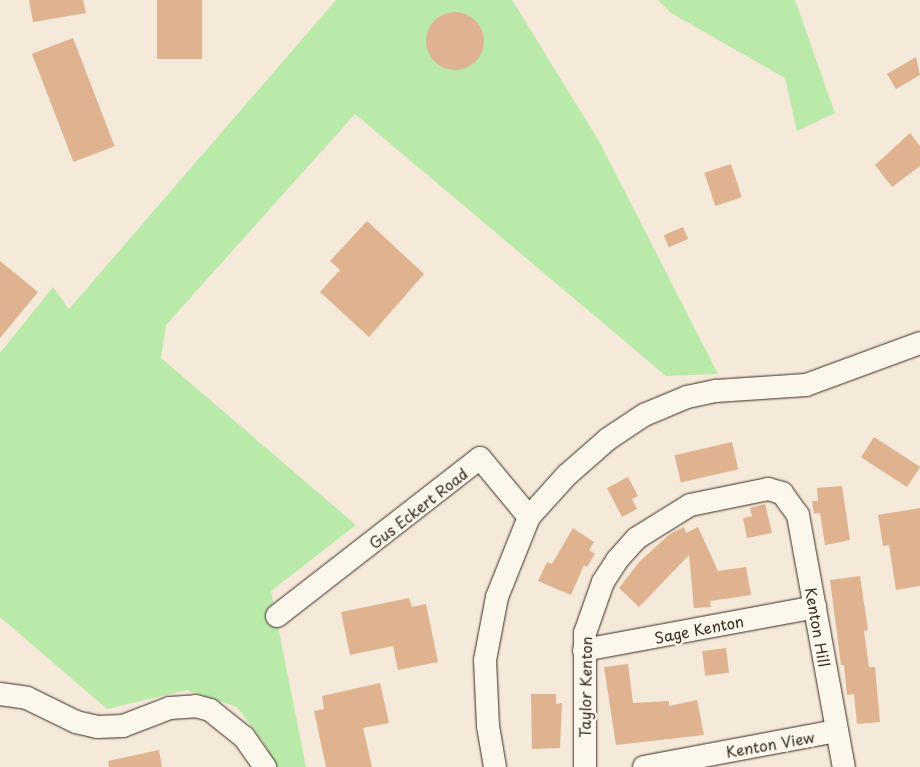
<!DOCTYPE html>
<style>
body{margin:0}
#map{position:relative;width:920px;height:767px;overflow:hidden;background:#f5e9da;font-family:"Playpen Sans",sans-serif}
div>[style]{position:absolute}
.green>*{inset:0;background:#b9eaa9}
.building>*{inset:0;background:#dfb390;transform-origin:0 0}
.round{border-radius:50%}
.roads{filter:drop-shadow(0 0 1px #3b2a1e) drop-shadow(0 0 1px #3b2a1e)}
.minor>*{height:22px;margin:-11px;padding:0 11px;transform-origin:11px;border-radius:11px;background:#fbf7ec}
span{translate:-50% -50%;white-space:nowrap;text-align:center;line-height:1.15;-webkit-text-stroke:5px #fbf7ec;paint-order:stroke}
.street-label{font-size:15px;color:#3b2a1e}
</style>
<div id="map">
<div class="green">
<i style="clip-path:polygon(336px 0,512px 0,599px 141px,718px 374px,666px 376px,355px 114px,166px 325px,161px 358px,356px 525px,271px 591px,306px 767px,275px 767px,266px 746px,237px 707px,187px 690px,107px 709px,0 617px,0 353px,53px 287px,69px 309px)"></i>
<i style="clip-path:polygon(658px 0,795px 0,835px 113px,797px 131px,785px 78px,671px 13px)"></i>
</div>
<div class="building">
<i style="clip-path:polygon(29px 0,83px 0,86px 13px,33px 22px)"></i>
<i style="left:157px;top:0;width:45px;height:59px"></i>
<i class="round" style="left:426px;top:12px;width:58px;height:58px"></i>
<i style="left:73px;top:38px;width:116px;height:44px;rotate:69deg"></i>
<i style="clip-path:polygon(916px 57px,920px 75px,896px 89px,887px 74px)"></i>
<i style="clip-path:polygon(910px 133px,920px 146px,920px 166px,892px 187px,875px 165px)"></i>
<i style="left:731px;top:164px;width:35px;height:28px;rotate:72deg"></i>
<i style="clip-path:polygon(367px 221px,424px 274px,369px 337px,320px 292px,340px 270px,330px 261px)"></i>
<i style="left:683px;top:227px;width:13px;height:21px;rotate:67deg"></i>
<i style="clip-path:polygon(0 261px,38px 292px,0 338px)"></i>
<i style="left:874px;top:437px;width:55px;height:24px;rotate:33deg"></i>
<i style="left:732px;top:442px;width:28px;height:59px;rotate:77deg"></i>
<i style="clip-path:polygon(628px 477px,638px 496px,632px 499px,637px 509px,622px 517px,607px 488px)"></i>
<i style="clip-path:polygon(842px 486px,850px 540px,825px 545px,820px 513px,814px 514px,812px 501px,818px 501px,817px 488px)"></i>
<i style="clip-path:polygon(765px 504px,772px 533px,747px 538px,743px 518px,752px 516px,750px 508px)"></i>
<i style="clip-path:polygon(920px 508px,920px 586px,896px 590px,889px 545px,883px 546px,878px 515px)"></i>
<i style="clip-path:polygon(684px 527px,686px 533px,698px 527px,718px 571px,746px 567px,751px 595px,710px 601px,711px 607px,694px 608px,689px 555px,639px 607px,619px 588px,640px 561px,670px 534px)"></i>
<i style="clip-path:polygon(573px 528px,594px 542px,589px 550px,595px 554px,587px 567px,584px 565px,571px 595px,538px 581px,547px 562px,552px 564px)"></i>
<i style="clip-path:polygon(860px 576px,868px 630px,864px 631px,869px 667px,875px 667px,880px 722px,857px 724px,854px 694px,847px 695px,844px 665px,841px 665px,830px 580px)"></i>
<i style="clip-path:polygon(409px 598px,412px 607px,426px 604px,438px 662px,398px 670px,393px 646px,350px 655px,341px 612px)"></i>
<i style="left:726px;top:648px;width:25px;height:24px;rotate:83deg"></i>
<i style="clip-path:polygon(628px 664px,633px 703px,669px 701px,669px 706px,697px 700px,704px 735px,616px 745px,604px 667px)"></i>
<i style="clip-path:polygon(380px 683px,389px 723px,363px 728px,372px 767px,326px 767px,314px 711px,324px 709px,322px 696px)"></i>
<i style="clip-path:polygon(531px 694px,556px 694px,556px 704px,562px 703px,560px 748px,532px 749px)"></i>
<i style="clip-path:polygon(159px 750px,162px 767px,109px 767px,108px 761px)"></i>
</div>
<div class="roads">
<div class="minor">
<i style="left:277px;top:616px;width:257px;rotate:-37.9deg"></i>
<i style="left:480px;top:458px;width:77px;rotate:50.3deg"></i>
<i style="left:584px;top:650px;width:235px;rotate:-10.5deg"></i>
<i style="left:0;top:694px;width:27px;rotate:8deg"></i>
<i style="left:27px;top:698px;width:55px;rotate:26.1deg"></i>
<i style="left:76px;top:722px;width:22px;rotate:13deg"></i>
<i style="left:97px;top:727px;width:26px;rotate:-2deg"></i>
<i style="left:123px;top:726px;width:50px;rotate:-21deg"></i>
<i style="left:170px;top:708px;width:26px;rotate:-4deg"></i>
<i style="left:196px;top:706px;width:15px;rotate:16deg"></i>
<i style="left:210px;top:710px;width:43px;rotate:38.5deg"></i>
<i style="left:244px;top:737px;width:37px;rotate:55deg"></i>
<i style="left:495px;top:767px;width:42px;rotate:-99.7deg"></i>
<i style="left:488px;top:726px;width:66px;rotate:-92.6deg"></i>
<i style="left:485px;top:660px;width:64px;rotate:-79.2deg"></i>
<i style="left:497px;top:597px;width:86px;rotate:-68.2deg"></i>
<i style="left:529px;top:517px;width:57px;rotate:-47.9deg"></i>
<i style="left:567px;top:475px;width:55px;rotate:-41.3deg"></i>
<i style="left:608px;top:439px;width:43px;rotate:-33.7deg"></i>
<i style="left:644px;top:415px;width:47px;rotate:-22.7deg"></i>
<i style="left:687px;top:397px;width:30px;rotate:-12deg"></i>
<i style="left:716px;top:391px;width:90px;rotate:-3.8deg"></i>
<i style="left:806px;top:385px;width:121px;rotate:-20.2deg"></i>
<i style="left:585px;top:767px;width:134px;rotate:-90deg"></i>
<i style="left:585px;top:633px;width:54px;rotate:-70.6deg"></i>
<i style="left:603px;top:582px;width:27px;rotate:-57deg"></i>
<i style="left:618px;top:559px;width:28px;rotate:-48deg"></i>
<i style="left:637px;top:538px;width:62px;rotate:-31.9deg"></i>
<i style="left:690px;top:505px;width:80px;rotate:-11.6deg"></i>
<i style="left:768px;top:489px;width:15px;rotate:16deg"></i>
<i style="left:782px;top:493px;width:27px;rotate:54deg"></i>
<i style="left:798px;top:515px;width:256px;rotate:79.7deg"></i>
<i style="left:644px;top:767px;width:196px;rotate:-10.6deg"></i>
</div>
</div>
<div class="street-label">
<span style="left:418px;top:508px;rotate:-38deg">Gus Eckert Road</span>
<span style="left:818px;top:627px;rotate:80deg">Kenton Hill</span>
<span style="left:699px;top:629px;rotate:-11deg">Sage Kenton</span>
<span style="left:585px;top:687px;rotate:-89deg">Taylor Kenton</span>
<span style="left:770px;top:744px;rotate:-10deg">Kenton View</span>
</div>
</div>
